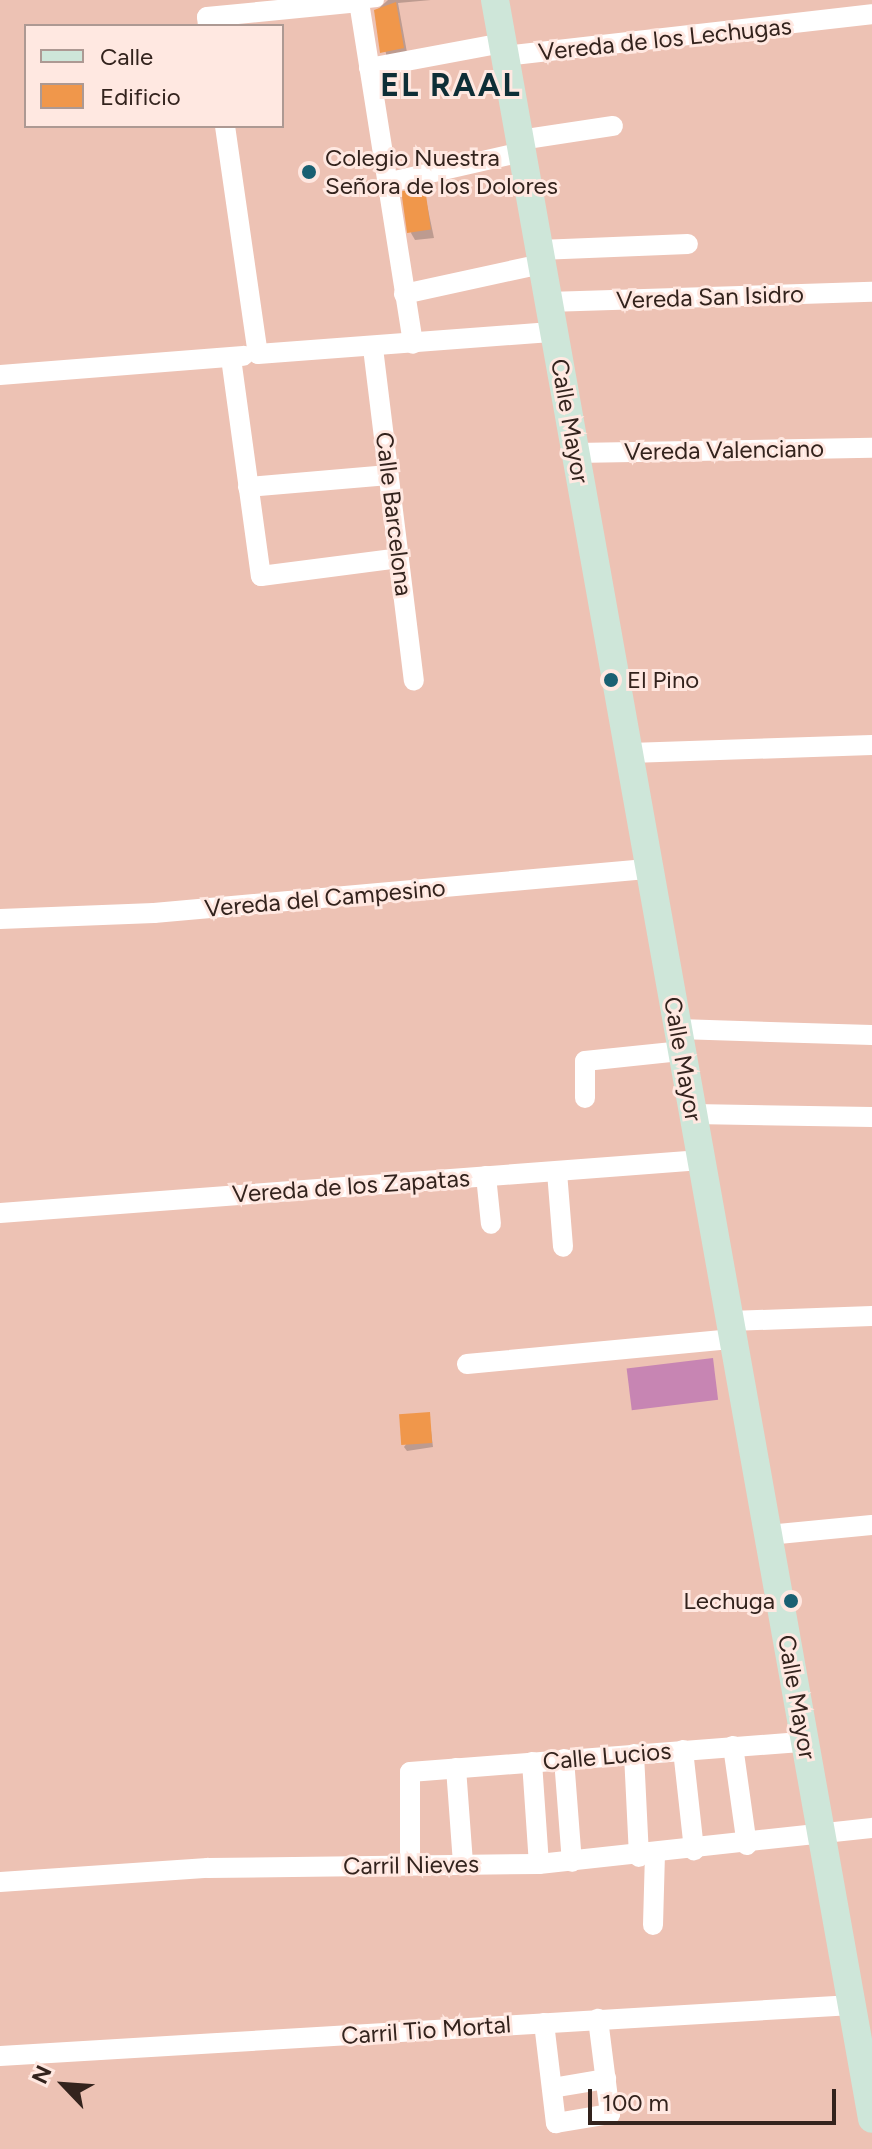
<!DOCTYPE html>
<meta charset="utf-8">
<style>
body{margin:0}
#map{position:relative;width:872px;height:2149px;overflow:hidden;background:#edc2b4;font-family:Figtree,sans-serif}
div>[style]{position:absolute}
.green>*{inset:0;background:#c785b3;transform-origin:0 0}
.shadow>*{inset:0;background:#0003}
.building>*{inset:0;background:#f0974b;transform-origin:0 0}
.pedestrian>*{height:14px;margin:-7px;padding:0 7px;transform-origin:7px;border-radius:7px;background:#fff}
.minor>*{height:20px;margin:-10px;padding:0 10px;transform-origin:10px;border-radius:10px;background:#fff}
.secondary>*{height:28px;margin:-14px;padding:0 14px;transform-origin:14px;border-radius:14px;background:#cee6d9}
.dots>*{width:22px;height:22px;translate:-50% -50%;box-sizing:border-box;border:4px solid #ffe8e1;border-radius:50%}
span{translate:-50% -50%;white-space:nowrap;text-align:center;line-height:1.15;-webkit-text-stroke:6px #ffe8e1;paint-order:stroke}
.street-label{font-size:24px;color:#33231d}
.poi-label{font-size:24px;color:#33231d}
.left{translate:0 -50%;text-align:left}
.right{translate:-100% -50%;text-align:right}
.district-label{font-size:32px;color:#0e2e36;font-weight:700;letter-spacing:2px}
.legend{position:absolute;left:24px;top:24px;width:260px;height:104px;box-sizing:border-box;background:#ffe8e1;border:2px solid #ad9993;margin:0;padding:10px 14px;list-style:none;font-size:24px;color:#33231d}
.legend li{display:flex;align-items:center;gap:16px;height:40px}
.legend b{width:40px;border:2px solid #ad9993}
.north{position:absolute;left:24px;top:2045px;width:80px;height:80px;-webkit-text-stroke:6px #ffe8e1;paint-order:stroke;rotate:295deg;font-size:22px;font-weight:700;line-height:32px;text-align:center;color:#33231d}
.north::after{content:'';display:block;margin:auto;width:28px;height:36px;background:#33231d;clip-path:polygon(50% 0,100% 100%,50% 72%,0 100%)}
.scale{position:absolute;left:588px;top:2089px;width:248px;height:36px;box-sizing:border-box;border:4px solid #33231d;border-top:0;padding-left:10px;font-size:24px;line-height:28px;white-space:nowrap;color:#33231d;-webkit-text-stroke:6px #ffe8e1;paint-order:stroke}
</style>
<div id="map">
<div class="green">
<i style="left:713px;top:1358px;width:42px;height:87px;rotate:83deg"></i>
</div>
<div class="shadow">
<i style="clip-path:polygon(388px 0,431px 0,398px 3px,408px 58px,388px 62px,376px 11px)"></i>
<i style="clip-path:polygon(424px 190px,434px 238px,415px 240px,411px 233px)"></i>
<i style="clip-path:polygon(429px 1414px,433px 1447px,407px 1451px,404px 1447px)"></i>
</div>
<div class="building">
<i style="clip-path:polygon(396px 2px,404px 48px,380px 53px,374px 10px)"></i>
<i style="left:425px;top:188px;width:42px;height:24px;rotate:82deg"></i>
<i style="left:430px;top:1412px;width:31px;height:31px;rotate:86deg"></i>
</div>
<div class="pedestrian">
<i style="left:359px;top:2px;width:18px;rotate:-6deg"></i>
</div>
<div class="minor">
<i style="left:208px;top:26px;width:9px;rotate:-96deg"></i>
<i style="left:207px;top:17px;width:153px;rotate:-5.6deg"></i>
<i style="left:359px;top:2px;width:346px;rotate:81deg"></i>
<i style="left:505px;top:56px;width:369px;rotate:-6.5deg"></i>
<i style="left:369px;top:68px;width:136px;rotate:-10.6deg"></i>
<i style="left:225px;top:126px;width:230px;rotate:81.8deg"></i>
<i style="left:258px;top:354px;width:297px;rotate:-4.3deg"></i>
<i style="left:520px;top:140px;width:94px;rotate:-8.6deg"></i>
<i style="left:386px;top:183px;width:139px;rotate:-12.8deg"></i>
<i style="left:539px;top:250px;width:149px;rotate:-2.3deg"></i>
<i style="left:404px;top:294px;width:141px;rotate:-12.3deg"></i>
<i style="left:548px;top:302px;width:324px;rotate:-1.8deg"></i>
<i style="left:373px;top:348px;width:335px;rotate:83deg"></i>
<i style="left:231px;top:358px;width:220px;rotate:82.2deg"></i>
<i style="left:261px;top:576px;width:139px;rotate:-7.4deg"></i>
<i style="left:0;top:375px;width:244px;rotate:-4.5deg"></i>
<i style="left:575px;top:453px;width:297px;rotate:-1deg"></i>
<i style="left:248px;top:487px;width:141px;rotate:-4.9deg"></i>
<i style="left:630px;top:753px;width:242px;rotate:-1.9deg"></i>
<i style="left:0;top:919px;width:154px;rotate:-2.2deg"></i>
<i style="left:154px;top:913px;width:497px;rotate:-5.1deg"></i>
<i style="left:678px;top:1029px;width:194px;rotate:1.8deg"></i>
<i style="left:585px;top:1098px;width:37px;rotate:-90deg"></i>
<i style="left:585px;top:1061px;width:98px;rotate:-5.9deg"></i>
<i style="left:693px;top:1114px;width:179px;rotate:1deg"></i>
<i style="left:557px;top:1172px;width:75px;rotate:85.4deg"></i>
<i style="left:486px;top:1176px;width:48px;rotate:84.1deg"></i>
<i style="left:0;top:1213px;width:703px;rotate:-4.32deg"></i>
<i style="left:730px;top:1321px;width:142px;rotate:-2deg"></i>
<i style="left:467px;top:1364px;width:267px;rotate:-5.4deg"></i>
<i style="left:768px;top:1535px;width:104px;rotate:-5.5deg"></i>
<i style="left:733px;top:1746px;width:100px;rotate:82deg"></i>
<i style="left:683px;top:1750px;width:101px;rotate:83.7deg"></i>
<i style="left:634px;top:1754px;width:103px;rotate:87.2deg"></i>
<i style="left:564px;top:1759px;width:103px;rotate:85.6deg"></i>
<i style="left:532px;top:1762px;width:102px;rotate:86.1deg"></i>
<i style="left:456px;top:1768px;width:95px;rotate:85.8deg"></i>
<i style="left:410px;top:1862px;width:90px;rotate:-90deg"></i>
<i style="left:410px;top:1772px;width:395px;rotate:-4.4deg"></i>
<i style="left:0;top:1882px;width:208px;rotate:-3.9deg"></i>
<i style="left:208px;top:1868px;width:331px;rotate:-0.7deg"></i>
<i style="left:539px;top:1864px;width:335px;rotate:-6.2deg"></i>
<i style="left:653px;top:1925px;width:70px;rotate:-88.4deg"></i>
<i style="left:544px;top:2023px;width:101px;rotate:83.2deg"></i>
<i style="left:556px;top:2123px;width:55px;rotate:-9.5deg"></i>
<i style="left:610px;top:2114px;width:96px;rotate:-97.2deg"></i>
<i style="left:0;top:2056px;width:854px;rotate:-3.43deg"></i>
<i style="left:552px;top:2088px;width:55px;rotate:-9.5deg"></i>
</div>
<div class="secondary">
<i style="left:495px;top:0;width:2152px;rotate:79.91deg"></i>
</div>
<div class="dots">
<i style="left:309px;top:172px;background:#1a6072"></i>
<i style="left:611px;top:680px;background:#1a6072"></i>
<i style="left:791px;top:1601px;background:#1a6072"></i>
</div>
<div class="street-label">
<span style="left:665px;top:39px;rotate:-6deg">Vereda de los Lechugas</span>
<span style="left:710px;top:297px;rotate:-2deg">Vereda San Isidro</span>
<span style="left:570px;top:421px;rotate:80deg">Calle Mayor</span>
<span style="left:724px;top:450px;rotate:-1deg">Vereda Valenciano</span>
<span style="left:394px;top:514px;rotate:83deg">Calle Barcelona</span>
<span style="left:325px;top:898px;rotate:-5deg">Vereda del Campesino</span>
<span style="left:683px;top:1059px;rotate:80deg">Calle Mayor</span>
<span style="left:351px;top:1186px;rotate:-4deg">Vereda de los Zapatas</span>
<span style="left:797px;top:1697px;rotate:80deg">Calle Mayor</span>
<span style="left:607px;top:1756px;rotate:-5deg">Calle Lucios</span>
<span style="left:411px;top:1865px;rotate:-1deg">Carril Nieves</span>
<span style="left:426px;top:2030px;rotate:-4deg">Carril Tio Mortal</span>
</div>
<div class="poi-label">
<span class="left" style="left:325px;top:172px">Colegio Nuestra<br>Señora de los Dolores</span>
<span class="left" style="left:627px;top:680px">El Pino</span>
<span class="right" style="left:775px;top:1601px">Lechuga</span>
</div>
<div class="district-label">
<span style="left:451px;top:85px">EL RAAL</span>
</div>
<ul class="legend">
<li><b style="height:10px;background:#cee6d9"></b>Calle</li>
<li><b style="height:22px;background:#f0974b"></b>Edificio</li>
</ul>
<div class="north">N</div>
<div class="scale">100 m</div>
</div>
